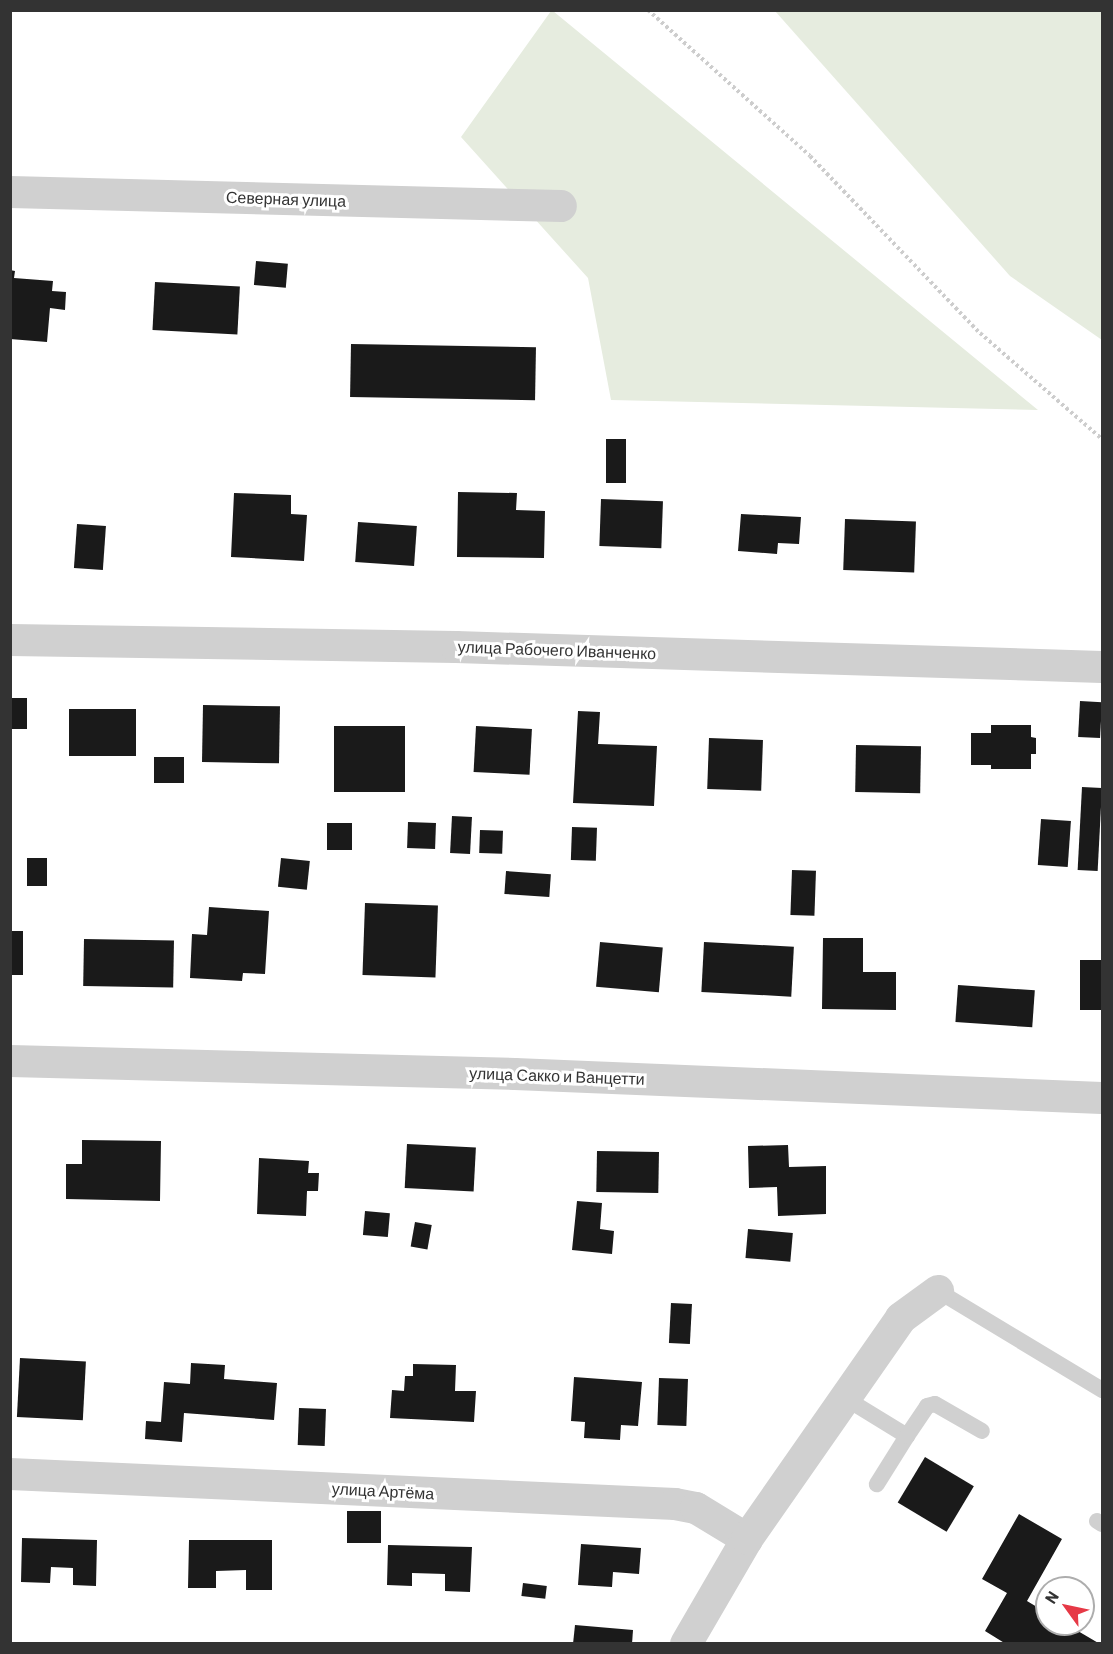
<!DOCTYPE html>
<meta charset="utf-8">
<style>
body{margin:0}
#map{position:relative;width:1113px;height:1654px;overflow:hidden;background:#fff;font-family:Barlow,sans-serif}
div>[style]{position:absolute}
.green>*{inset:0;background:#e6ecdf}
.building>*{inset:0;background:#1a1a1a;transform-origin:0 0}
.path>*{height:4px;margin-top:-2px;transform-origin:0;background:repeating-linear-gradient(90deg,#cdcdcd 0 3px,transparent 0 6px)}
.service>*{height:16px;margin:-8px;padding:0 8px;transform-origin:8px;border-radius:8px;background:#d0d0d0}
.minor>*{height:32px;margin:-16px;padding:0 16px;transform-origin:16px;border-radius:16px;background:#d0d0d0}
span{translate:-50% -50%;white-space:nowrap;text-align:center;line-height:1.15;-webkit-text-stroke:6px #fff;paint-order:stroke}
.street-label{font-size:16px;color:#333}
.frame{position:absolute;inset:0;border:12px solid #333;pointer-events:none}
.north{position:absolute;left:1035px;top:1576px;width:60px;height:60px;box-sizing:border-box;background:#fff;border:2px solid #adadad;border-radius:50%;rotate:303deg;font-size:16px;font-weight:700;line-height:24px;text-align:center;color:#333}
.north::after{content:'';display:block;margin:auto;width:21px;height:27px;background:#e63946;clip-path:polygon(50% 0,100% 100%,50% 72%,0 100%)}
</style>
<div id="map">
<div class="green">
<i style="clip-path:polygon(551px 11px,553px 11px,1038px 410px,611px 400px,588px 278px,461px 137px)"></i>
<i style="clip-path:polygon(775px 11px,1102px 11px,1102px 340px,1010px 276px)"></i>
</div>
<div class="building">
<i style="left:256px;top:261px;width:32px;height:24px;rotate:5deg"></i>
<i style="clip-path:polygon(10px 270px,15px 271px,14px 278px,53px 281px,52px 291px,66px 292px,65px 310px,50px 308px,47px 342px,10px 339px)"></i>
<i style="left:155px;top:282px;width:85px;height:48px;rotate:3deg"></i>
<i style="left:351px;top:344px;width:185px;height:53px;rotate:1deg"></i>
<i style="left:606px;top:439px;width:20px;height:44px"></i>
<i style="clip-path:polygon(458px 492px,517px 493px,516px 510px,545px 511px,544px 558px,457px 557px)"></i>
<i style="clip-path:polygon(234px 493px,291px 495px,291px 514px,307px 515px,304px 561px,231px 557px)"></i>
<i style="left:601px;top:499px;width:62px;height:47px;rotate:2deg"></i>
<i style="clip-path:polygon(741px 514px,801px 517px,799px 544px,778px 543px,777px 554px,738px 551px)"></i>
<i style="left:845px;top:519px;width:71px;height:51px;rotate:2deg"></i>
<i style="left:358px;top:522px;width:59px;height:40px;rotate:4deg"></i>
<i style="left:77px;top:524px;width:29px;height:44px;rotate:4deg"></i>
<i style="left:10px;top:698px;width:17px;height:31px"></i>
<i style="left:1080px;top:701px;width:22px;height:36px;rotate:3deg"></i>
<i style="left:203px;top:705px;width:77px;height:57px;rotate:1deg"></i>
<i style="left:69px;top:709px;width:67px;height:47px"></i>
<i style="clip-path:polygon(578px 711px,600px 712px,598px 744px,657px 746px,654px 806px,573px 803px)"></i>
<i style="clip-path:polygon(991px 725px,1031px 725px,1031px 737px,1036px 738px,1036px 754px,1031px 754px,1031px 769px,991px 769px,991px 765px,971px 765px,971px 733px,991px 733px)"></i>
<i style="left:334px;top:726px;width:71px;height:66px"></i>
<i style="left:476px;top:726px;width:56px;height:46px;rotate:3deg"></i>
<i style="left:709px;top:738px;width:54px;height:51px;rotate:2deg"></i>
<i style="left:856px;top:745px;width:65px;height:47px;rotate:1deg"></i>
<i style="left:154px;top:757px;width:30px;height:26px"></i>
<i style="left:1082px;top:787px;width:20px;height:83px;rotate:3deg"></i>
<i style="left:452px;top:816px;width:20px;height:37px;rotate:3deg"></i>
<i style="left:1041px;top:819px;width:30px;height:46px;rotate:4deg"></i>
<i style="left:408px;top:822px;width:28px;height:26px;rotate:2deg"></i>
<i style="left:327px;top:823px;width:25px;height:27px"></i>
<i style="left:572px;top:827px;width:25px;height:33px;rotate:2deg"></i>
<i style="left:480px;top:830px;width:23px;height:23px;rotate:2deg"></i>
<i style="left:47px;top:858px;width:28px;height:20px;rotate:90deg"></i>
<i style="left:281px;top:858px;width:29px;height:29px;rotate:6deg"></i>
<i style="left:792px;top:870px;width:24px;height:45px;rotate:2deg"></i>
<i style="left:506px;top:871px;width:45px;height:23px;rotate:4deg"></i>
<i style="left:365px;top:903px;width:73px;height:72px;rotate:2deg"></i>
<i style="clip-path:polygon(209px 907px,269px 911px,265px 974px,243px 973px,242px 981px,190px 978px,192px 934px,207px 935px)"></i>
<i style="left:10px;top:931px;width:13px;height:44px"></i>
<i style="clip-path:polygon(823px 938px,863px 938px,863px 972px,896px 972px,896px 1010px,822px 1009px)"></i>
<i style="left:84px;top:939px;width:90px;height:47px;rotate:1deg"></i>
<i style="left:600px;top:942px;width:63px;height:45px;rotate:5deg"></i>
<i style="left:704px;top:942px;width:90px;height:50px;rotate:3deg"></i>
<i style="left:1080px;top:960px;width:22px;height:50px"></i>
<i style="left:958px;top:985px;width:77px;height:37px;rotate:4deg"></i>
<i style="clip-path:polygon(82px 1140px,161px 1141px,160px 1201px,66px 1199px,66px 1164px,82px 1164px)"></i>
<i style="left:407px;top:1144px;width:69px;height:44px;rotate:3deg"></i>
<i style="clip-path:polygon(788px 1145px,789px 1167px,826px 1166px,826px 1214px,778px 1216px,777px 1187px,749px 1188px,748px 1146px)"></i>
<i style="left:597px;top:1151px;width:62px;height:41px;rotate:1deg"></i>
<i style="clip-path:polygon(259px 1158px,309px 1161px,308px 1173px,319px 1173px,318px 1191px,307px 1191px,306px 1216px,257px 1214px)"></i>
<i style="clip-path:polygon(577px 1201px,602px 1203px,600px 1229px,614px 1231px,612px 1254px,572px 1250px)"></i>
<i style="left:365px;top:1211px;width:25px;height:24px;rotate:5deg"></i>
<i style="left:415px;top:1222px;width:17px;height:25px;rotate:10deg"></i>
<i style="left:748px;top:1229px;width:45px;height:29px;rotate:5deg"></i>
<i style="left:671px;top:1303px;width:21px;height:40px;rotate:3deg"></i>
<i style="left:20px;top:1358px;width:66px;height:59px;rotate:3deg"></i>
<i style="clip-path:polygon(191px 1363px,225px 1365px,224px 1379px,277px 1383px,274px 1420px,184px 1413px,182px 1442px,145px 1439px,146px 1421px,161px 1422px,164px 1382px,190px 1384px)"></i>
<i style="clip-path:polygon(413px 1364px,456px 1365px,455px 1391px,476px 1391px,474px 1422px,390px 1418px,392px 1390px,404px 1391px,405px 1376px,413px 1376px)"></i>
<i style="clip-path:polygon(574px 1377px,642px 1382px,638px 1426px,621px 1425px,620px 1440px,584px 1438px,585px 1422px,571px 1421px)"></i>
<i style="left:659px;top:1378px;width:29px;height:47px;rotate:2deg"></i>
<i style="left:299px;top:1408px;width:27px;height:37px;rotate:2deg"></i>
<i style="left:925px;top:1457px;width:57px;height:53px;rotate:31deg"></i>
<i style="left:347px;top:1511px;width:34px;height:32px"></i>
<i style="clip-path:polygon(1019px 1514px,1062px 1539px,1027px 1601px,1047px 1613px,1047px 1624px,1066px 1624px,1100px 1644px,1006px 1644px,985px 1631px,1007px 1593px,982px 1579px)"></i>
<i style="clip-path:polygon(22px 1538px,97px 1540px,96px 1586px,73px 1585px,73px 1568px,51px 1567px,50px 1583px,21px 1582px)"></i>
<i style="clip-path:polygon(189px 1540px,272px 1540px,272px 1590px,246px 1590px,246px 1570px,216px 1571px,216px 1588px,188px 1588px)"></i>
<i style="clip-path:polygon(581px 1544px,641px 1548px,639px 1574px,613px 1572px,612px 1587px,578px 1585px)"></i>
<i style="clip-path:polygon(388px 1545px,472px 1547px,470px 1592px,445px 1591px,445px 1574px,412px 1573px,412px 1586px,387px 1585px)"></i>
<i style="left:523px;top:1583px;width:24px;height:13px;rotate:7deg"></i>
<i style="clip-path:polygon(575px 1625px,633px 1630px,632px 1644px,573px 1644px)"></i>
</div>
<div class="path">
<i style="left:648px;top:10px;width:218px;rotate:42deg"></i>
<i style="left:810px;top:156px;width:245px;rotate:46.2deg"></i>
<i style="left:980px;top:333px;width:162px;rotate:41deg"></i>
</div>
<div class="service">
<i style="left:938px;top:1291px;width:192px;rotate:31.1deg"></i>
<i style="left:845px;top:1398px;width:73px;rotate:31.5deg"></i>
<i style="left:907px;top:1436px;width:57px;rotate:122deg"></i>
<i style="left:907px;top:1436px;width:36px;rotate:-56deg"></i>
<i style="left:927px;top:1406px;width:8px;rotate:-14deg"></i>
<i style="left:935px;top:1404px;width:54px;rotate:29.9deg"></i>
<i style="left:1097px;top:1521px;width:6px;rotate:31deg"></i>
</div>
<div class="minor">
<i style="left:10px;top:192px;width:551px;rotate:1.46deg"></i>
<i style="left:10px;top:640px;width:446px;rotate:0.9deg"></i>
<i style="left:456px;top:647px;width:646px;rotate:1.77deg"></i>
<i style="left:10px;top:1061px;width:505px;rotate:1.47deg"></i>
<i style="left:515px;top:1074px;width:587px;rotate:2.34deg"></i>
<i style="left:10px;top:1474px;width:666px;rotate:2.58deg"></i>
<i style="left:675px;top:1504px;width:21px;rotate:11deg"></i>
<i style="left:696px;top:1508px;width:60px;rotate:31.3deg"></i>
<i style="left:686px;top:1644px;width:121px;rotate:-59.8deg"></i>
<i style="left:747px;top:1539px;width:269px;rotate:-55.1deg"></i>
<i style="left:901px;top:1318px;width:46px;rotate:-36.1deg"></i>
</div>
<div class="street-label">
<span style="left:286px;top:199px;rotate:2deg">Северная улица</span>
<span style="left:557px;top:650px;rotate:2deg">улица Рабочего Иванченко</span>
<span style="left:557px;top:1076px;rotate:2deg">улица Сакко и Ванцетти</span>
<span style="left:383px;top:1491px;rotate:3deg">улица Артёма</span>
</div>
<div class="frame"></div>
<div class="north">N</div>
</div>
